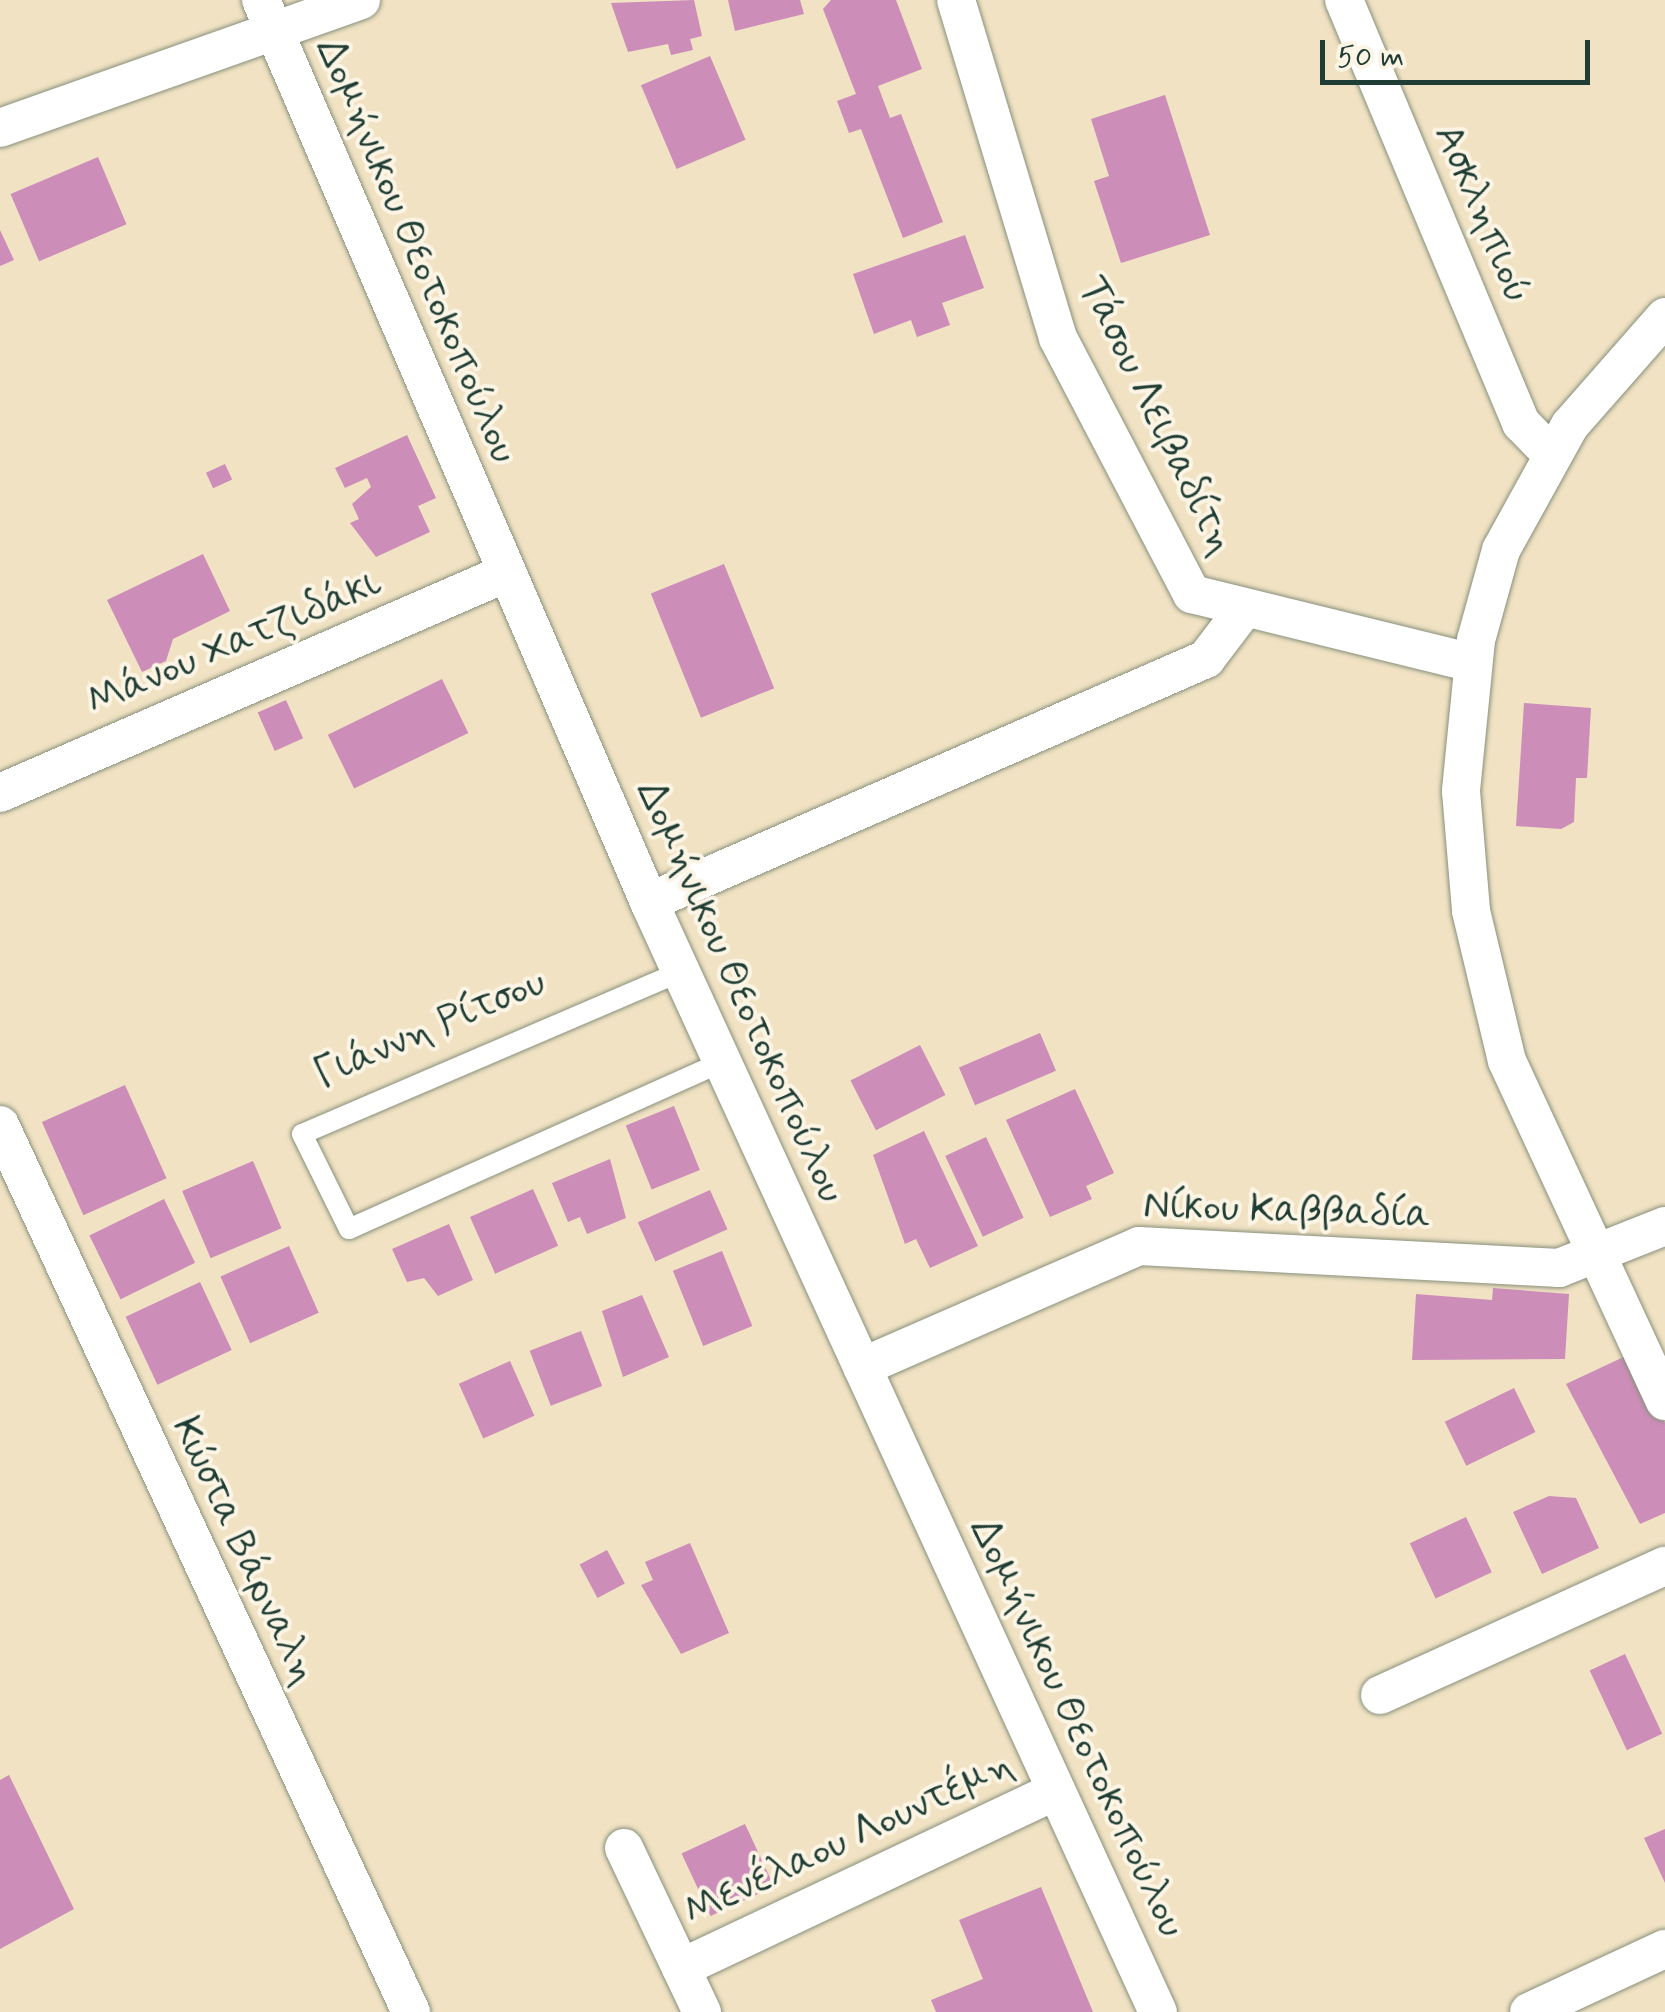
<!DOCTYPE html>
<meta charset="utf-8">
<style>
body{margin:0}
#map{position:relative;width:1665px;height:2012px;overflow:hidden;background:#f0e2c3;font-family:Mynerve,sans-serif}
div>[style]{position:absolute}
.building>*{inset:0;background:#cd8db9;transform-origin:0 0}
.roads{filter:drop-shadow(0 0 2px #88907c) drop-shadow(0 0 2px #88907c)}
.lane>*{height:20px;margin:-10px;padding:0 10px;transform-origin:10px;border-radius:10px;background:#fff}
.street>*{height:38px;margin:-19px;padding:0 19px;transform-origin:19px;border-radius:19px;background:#fff}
span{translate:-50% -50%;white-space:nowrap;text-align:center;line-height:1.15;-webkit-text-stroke:8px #fcf5e5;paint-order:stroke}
.street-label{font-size:40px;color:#1f3d34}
.scale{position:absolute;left:1320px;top:40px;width:270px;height:45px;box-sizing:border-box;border:5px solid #1f3d34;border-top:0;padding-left:12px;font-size:30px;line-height:35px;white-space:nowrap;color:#1f3d34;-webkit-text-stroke:8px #fcf5e5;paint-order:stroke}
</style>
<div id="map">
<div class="building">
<i style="clip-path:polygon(694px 0,702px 36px,690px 39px,693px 50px,671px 55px,668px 44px,628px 52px,611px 3px)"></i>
<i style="clip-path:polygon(728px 0,800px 0,804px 14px,735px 31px)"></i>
<i style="clip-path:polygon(831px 0,896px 0,922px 69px,878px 86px,890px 118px,901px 114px,943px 222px,903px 238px,861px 129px,849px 133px,837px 101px,856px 94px,823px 9px)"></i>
<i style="left:710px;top:56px;width:91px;height:75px;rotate:67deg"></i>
<i style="clip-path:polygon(1165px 95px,1210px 235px,1121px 263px,1094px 181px,1109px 176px,1091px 119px)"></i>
<i style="left:98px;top:157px;width:73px;height:95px;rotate:67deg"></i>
<i style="clip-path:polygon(0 230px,14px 260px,0 266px)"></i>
<i style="clip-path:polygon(965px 235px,984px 288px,942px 303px,950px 325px,917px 337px,911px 320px,874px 334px,853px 274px)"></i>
<i style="clip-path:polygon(407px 435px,436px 498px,418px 506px,430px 532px,376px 557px,350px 523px,359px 519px,352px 504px,371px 487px,367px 478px,345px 488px,335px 468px)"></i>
<i style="left:225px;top:464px;width:17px;height:21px;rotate:65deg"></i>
<i style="clip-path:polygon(203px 554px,230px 611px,173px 639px,166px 661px,142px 672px,107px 600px)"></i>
<i style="left:724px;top:564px;width:134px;height:79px;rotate:68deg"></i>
<i style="left:442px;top:679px;width:60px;height:127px;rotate:64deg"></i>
<i style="left:286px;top:700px;width:42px;height:31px;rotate:66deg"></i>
<i style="clip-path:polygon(1524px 703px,1591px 708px,1587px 778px,1576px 778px,1574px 822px,1561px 829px,1516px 826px)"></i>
<i style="left:1040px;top:1033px;width:41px;height:88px;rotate:67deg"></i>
<i style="left:920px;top:1045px;width:56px;height:78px;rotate:63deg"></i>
<i style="left:125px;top:1085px;width:102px;height:91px;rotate:66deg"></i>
<i style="clip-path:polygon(1075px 1089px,1114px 1173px,1086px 1186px,1092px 1199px,1050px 1217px,1006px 1120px)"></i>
<i style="left:674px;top:1106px;width:69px;height:52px;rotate:68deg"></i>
<i style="clip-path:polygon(924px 1131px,978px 1246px,930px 1268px,916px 1239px,905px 1244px,873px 1155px)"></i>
<i style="left:986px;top:1137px;width:89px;height:45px;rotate:65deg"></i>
<i style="clip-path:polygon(610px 1159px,626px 1218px,587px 1234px,580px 1217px,568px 1222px,552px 1183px)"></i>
<i style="left:253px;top:1161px;width:73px;height:77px;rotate:67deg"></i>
<i style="left:533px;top:1189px;width:62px;height:69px;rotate:66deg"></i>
<i style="left:710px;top:1190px;width:43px;height:79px;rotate:66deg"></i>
<i style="left:164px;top:1199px;width:71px;height:83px;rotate:64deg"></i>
<i style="clip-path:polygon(449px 1224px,473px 1280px,438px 1296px,424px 1278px,407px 1282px,392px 1249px)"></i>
<i style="left:289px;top:1246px;width:73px;height:75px;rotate:66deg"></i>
<i style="left:722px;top:1251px;width:81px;height:53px;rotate:68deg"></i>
<i style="left:200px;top:1282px;width:75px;height:82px;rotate:65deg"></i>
<i style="clip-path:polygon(1493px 1288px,1569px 1294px,1565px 1359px,1412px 1360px,1416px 1294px,1492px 1300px)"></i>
<i style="clip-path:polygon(642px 1295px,669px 1357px,623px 1377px,602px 1311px)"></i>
<i style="left:581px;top:1331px;width:59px;height:55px;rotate:69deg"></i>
<i style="clip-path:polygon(1630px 1354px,1665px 1423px,1665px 1513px,1640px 1524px,1566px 1384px)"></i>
<i style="left:510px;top:1361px;width:60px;height:56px;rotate:66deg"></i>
<i style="left:1514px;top:1388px;width:49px;height:77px;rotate:64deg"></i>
<i style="clip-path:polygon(1549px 1496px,1576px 1498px,1599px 1548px,1542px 1574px,1513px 1512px)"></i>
<i style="left:1466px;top:1517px;width:61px;height:62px;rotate:65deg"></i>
<i style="clip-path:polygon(690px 1543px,729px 1633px,681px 1654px,641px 1585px,653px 1580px,645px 1562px)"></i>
<i style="left:607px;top:1550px;width:38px;height:31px;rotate:62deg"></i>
<i style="left:1625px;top:1654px;width:88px;height:39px;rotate:65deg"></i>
<i style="clip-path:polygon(9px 1775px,74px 1909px,0 1949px,0 1780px)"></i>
<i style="left:745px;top:1824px;width:69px;height:70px;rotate:65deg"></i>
<i style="clip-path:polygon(1665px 1829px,1665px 1883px,1644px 1838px)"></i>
<i style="clip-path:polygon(1041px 1887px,1093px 2012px,936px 2012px,931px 2000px,983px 1979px,959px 1920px)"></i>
</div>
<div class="roads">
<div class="lane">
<i style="left:680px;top:972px;width:411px;rotate:156.8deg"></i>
<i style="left:302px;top:1134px;width:106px;rotate:63.7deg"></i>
<i style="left:349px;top:1229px;width:409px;rotate:-24.1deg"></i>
</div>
<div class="street">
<i style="left:261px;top:0;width:982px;rotate:66.72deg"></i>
<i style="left:649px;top:902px;width:1221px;rotate:65.37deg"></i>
<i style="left:956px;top:0;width:353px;rotate:73.2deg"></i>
<i style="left:1058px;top:338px;width:289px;rotate:62.4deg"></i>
<i style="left:1192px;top:594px;width:288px;rotate:13.8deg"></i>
<i style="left:1344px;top:0;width:459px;rotate:67.3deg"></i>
<i style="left:1521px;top:423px;width:43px;rotate:45.9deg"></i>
<i style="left:0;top:128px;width:383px;rotate:-19.5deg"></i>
<i style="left:1665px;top:317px;width:144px;rotate:131.3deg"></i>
<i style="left:1570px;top:425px;width:143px;rotate:118.9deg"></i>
<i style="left:1501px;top:550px;width:93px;rotate:105.5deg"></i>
<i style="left:1476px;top:640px;width:152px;rotate:95.7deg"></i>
<i style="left:1461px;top:791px;width:120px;rotate:85.2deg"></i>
<i style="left:1471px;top:911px;width:154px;rotate:76.5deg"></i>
<i style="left:1507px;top:1061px;width:375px;rotate:65.1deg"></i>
<i style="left:0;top:793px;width:550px;rotate:-23.49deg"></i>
<i style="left:649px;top:902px;width:608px;rotate:-23.57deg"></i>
<i style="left:1206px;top:659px;width:58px;rotate:-52.7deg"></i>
<i style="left:0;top:1125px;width:978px;rotate:65.14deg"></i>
<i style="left:862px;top:1367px;width:302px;rotate:-23.6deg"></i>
<i style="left:1139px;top:1246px;width:421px;rotate:3deg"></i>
<i style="left:1559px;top:1268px;width:114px;rotate:-21.6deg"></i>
<i style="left:1380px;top:1695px;width:313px;rotate:-24.4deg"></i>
<i style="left:624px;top:1848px;width:182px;rotate:64.6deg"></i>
<i style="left:681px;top:1968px;width:415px;rotate:-25.3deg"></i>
<i style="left:1529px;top:2012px;width:150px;rotate:-24.9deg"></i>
</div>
</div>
<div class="street-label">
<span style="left:1482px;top:214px;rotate:67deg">Ασκληπιού</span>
<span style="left:416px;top:251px;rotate:67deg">Δομήνικου Θεοτοκοπούλου</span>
<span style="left:1156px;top:416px;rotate:64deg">Τάσου Λειβαδίτη</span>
<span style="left:234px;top:643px;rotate:-23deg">Μάνου Χατζιδάκι</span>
<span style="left:740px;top:992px;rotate:66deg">Δομήνικου Θεοτοκοπούλου</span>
<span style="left:430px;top:1029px;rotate:-23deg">Γιάννη Ρίτσου</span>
<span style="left:1287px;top:1211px;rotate:2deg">Νίκου Καββαδία</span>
<span style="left:244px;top:1551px;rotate:65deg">Κώστα Βάρναλη</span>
<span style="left:1077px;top:1728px;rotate:65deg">Δομήνικου Θεοτοκοπούλου</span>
<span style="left:849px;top:1839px;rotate:-25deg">Μενέλαου Λουντέμη</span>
</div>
<div class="scale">50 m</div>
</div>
